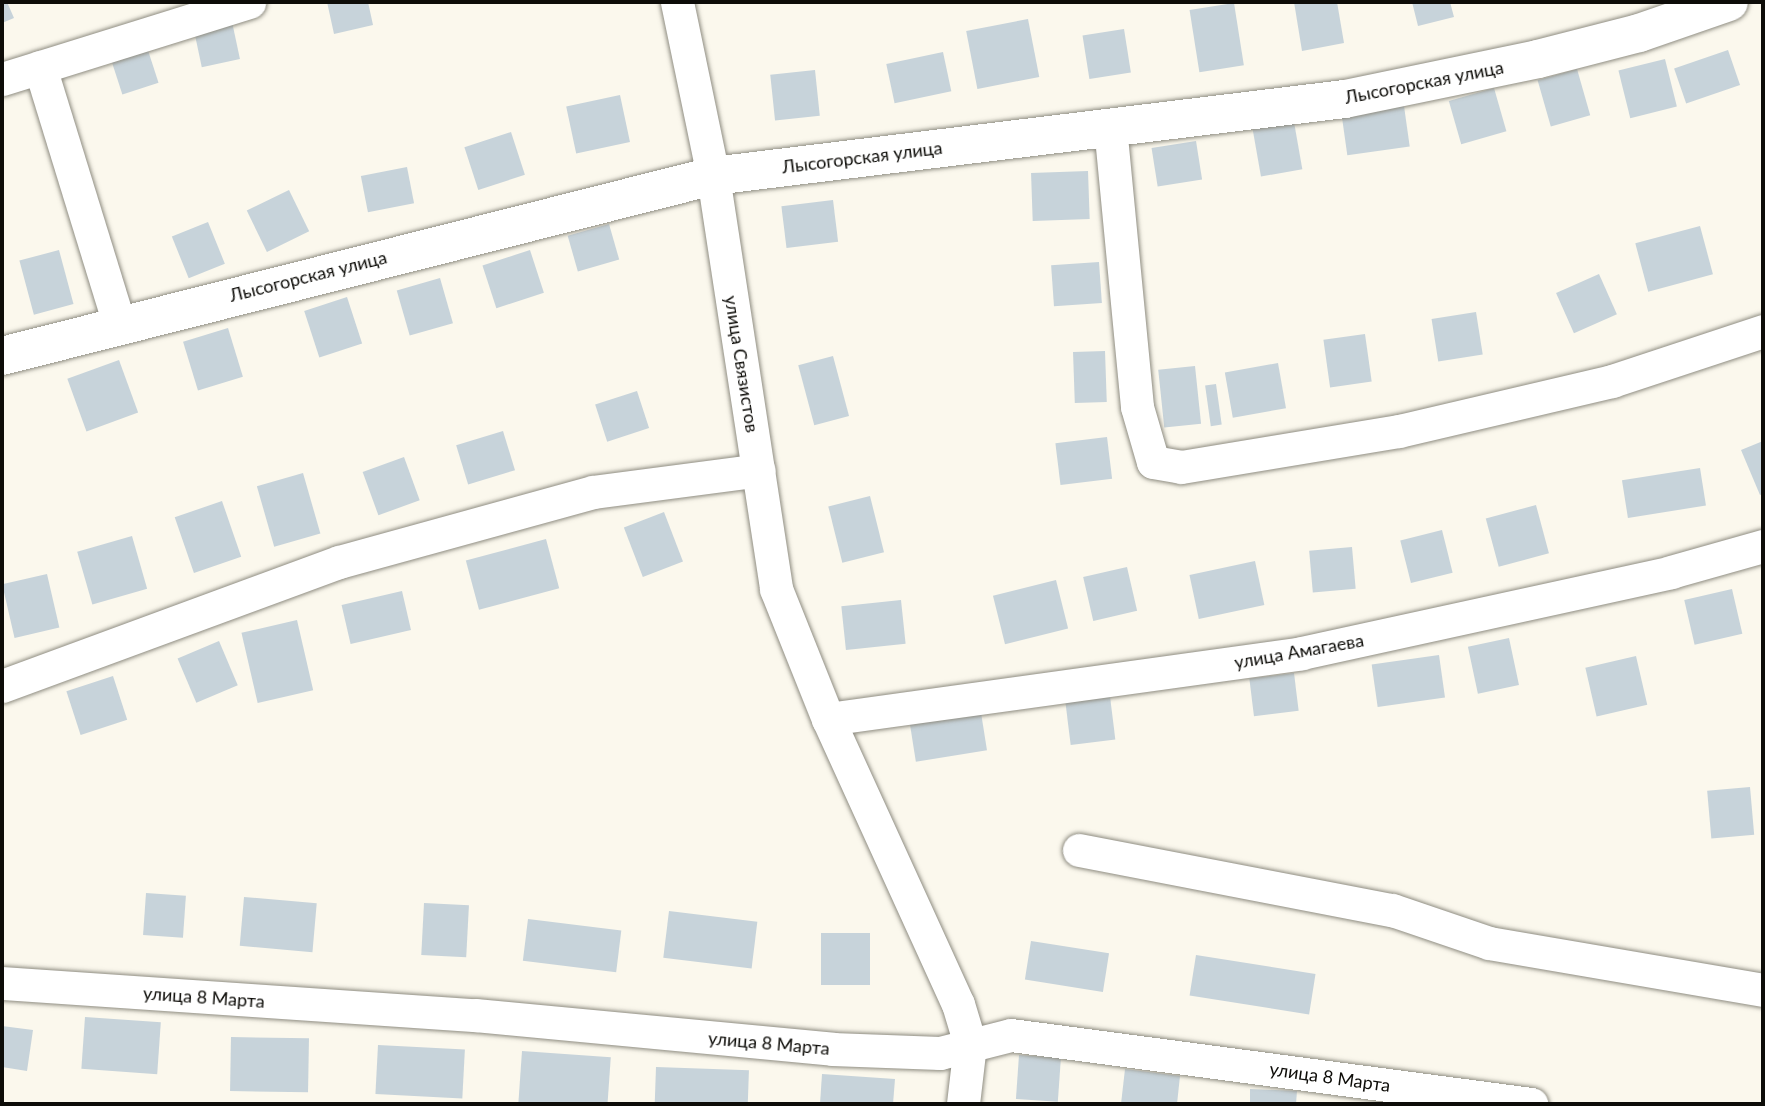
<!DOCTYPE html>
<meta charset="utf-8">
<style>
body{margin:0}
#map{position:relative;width:1765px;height:1106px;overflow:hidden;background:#fbf8ed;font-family:Lato,sans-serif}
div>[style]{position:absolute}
.building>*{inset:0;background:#c7d3da;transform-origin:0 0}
.roads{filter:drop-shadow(0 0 2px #8f8d82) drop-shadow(0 0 2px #8f8d82)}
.minor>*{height:33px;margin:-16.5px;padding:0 16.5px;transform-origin:16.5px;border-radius:16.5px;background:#fff}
.tertiary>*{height:38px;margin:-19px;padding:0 19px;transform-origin:19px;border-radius:19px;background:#fff}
span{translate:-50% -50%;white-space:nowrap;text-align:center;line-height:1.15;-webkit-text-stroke:6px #fff;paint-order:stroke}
.street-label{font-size:18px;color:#0d0c08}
.frame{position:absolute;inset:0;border:4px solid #0d0c08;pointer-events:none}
</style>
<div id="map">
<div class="building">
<i style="clip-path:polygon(2px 2px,7px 2px,14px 18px,2px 23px)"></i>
<i style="clip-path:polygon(327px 2px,368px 2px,373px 25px,334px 34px)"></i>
<i style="clip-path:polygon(1294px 2px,1337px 2px,1344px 43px,1302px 51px)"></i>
<i style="clip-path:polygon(1412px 2px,1450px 2px,1454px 17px,1418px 26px)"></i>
<i style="left:1234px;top:3px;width:63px;height:45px;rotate:81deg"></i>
<i style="left:231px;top:17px;width:43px;height:39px;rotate:78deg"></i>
<i style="left:1028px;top:19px;width:59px;height:63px;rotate:79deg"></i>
<i style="left:1124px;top:29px;width:44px;height:42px;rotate:81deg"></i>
<i style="left:144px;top:38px;width:47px;height:38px;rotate:72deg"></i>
<i style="left:1728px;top:50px;width:37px;height:57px;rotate:71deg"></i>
<i style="left:943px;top:52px;width:40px;height:58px;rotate:78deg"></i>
<i style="left:1665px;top:59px;width:49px;height:48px;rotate:76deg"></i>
<i style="left:1577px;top:69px;width:48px;height:41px;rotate:74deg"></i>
<i style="left:815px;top:70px;width:46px;height:45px;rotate:84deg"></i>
<i style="left:1494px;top:88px;width:45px;height:47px;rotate:74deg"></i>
<i style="left:620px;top:95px;width:48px;height:55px;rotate:78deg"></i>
<i style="left:1404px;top:106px;width:41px;height:63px;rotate:82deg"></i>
<i style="left:1294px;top:122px;width:48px;height:42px;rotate:80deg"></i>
<i style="left:511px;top:132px;width:45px;height:49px;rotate:72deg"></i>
<i style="left:1196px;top:141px;width:39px;height:45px;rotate:81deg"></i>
<i style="left:407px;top:167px;width:37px;height:47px;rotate:79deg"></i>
<i style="left:1088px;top:171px;width:48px;height:57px;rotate:88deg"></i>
<i style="left:289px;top:190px;width:46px;height:47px;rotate:64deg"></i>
<i style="left:833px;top:200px;width:42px;height:52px;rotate:83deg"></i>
<i style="left:208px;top:222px;width:45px;height:39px;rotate:68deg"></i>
<i style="left:609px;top:224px;width:37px;height:43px;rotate:74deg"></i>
<i style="left:1700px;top:226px;width:50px;height:67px;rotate:75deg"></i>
<i style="left:59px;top:250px;width:56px;height:41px;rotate:75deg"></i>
<i style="left:530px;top:250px;width:45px;height:50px;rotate:72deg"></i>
<i style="left:1099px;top:262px;width:41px;height:48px;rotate:86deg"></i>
<i style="left:1599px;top:274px;width:44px;height:47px;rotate:66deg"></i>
<i style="left:440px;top:278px;width:47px;height:45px;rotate:74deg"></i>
<i style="left:347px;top:297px;width:49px;height:45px;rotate:72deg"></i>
<i style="left:1476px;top:312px;width:43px;height:45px;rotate:81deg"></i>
<i style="left:228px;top:328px;width:51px;height:47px;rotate:73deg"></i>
<i style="left:1365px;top:334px;width:48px;height:42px;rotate:82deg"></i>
<i style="left:1105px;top:351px;width:51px;height:32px;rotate:88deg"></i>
<i style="left:833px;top:356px;width:62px;height:36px;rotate:75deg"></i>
<i style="left:119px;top:360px;width:56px;height:55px;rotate:70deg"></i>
<i style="left:1278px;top:363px;width:46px;height:54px;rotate:80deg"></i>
<i style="left:1195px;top:366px;width:58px;height:37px;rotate:84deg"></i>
<i style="left:1216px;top:384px;width:41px;height:11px;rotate:82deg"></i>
<i style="left:637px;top:391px;width:39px;height:44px;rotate:72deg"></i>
<i style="left:503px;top:431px;width:41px;height:49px;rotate:73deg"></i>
<i style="left:1107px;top:437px;width:42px;height:52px;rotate:83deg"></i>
<i style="clip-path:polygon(1763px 441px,1763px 494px,1760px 495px,1741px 450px)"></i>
<i style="left:404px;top:457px;width:46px;height:44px;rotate:70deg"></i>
<i style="left:1700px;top:468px;width:38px;height:79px;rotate:81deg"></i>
<i style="left:303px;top:473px;width:63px;height:48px;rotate:74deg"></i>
<i style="left:870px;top:496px;width:58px;height:43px;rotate:76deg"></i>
<i style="left:222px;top:501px;width:59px;height:50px;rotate:71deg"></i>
<i style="left:1536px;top:505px;width:50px;height:52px;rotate:75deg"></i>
<i style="left:664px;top:512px;width:53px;height:43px;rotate:69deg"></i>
<i style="left:1442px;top:530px;width:44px;height:43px;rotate:76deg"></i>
<i style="left:132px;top:536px;width:55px;height:57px;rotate:74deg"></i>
<i style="left:546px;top:539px;width:51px;height:83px;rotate:75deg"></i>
<i style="left:1352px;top:547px;width:42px;height:43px;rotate:85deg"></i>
<i style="left:1255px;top:561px;width:45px;height:67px;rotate:78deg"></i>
<i style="left:1127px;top:567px;width:45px;height:45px;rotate:77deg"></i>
<i style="left:47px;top:574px;width:55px;height:46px;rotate:77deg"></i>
<i style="left:1056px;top:580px;width:50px;height:65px;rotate:76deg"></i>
<i style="left:1732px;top:589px;width:46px;height:49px;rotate:77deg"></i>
<i style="left:402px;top:591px;width:40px;height:62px;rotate:77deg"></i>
<i style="left:901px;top:600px;width:44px;height:60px;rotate:84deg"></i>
<i style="left:297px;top:620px;width:72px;height:57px;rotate:77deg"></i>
<i style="left:1509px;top:638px;width:48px;height:42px;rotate:78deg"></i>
<i style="left:219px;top:641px;width:48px;height:45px;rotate:67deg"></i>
<i style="left:1439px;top:655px;width:43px;height:68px;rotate:82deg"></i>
<i style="left:1636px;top:656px;width:50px;height:52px;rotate:77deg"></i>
<i style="left:1294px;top:673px;width:38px;height:45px;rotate:83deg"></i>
<i style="left:113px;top:676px;width:46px;height:49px;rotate:72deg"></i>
<i style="left:1109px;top:688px;width:52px;height:45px;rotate:83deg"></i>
<i style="left:979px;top:700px;width:51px;height:72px;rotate:81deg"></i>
<i style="left:1750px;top:787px;width:48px;height:43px;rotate:85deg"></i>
<i style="left:146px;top:893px;width:40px;height:42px;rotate:4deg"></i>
<i style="left:244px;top:897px;width:73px;height:49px;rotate:5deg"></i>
<i style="left:424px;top:903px;width:45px;height:52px;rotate:3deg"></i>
<i style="left:669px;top:911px;width:89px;height:47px;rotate:7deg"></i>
<i style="left:528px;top:919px;width:94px;height:42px;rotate:7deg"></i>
<i style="left:821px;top:933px;width:49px;height:52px"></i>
<i style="left:1031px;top:941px;width:79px;height:39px;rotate:9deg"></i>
<i style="left:1196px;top:955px;width:121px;height:41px;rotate:9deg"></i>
<i style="left:85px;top:1017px;width:76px;height:52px;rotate:4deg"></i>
<i style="clip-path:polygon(2px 1026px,33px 1030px,27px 1071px,2px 1067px)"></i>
<i style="left:231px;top:1037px;width:78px;height:54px;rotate:1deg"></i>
<i style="left:378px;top:1045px;width:87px;height:49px;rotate:3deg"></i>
<i style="left:522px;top:1051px;width:89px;height:51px;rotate:4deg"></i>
<i style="left:1019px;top:1055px;width:42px;height:44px;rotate:4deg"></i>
<i style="left:656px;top:1067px;width:93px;height:37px;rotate:2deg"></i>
<i style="clip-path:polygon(1125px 1069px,1180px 1076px,1177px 1104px,1121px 1104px)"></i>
<i style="clip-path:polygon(822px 1074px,895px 1079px,893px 1104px,820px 1104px)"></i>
<i style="clip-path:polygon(1250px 1089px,1297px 1091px,1296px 1104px,1250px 1104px)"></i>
</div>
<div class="roads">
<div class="minor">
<i style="left:677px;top:2px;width:178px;rotate:78.3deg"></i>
<i style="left:713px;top:176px;width:418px;rotate:81.3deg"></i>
<i style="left:776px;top:589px;width:140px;rotate:68.2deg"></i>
<i style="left:828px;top:719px;width:313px;rotate:65.5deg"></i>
<i style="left:958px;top:1004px;width:42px;rotate:73.3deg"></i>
<i style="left:970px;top:1044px;width:60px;rotate:96.7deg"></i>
<i style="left:40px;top:67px;width:268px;rotate:72.9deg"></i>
<i style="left:2px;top:79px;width:259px;rotate:-17.3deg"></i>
<i style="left:1110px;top:126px;width:282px;rotate:84.5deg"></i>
<i style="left:1137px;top:407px;width:57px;rotate:73.8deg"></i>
<i style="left:1153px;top:462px;width:28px;rotate:10deg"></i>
<i style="left:1181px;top:467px;width:221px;rotate:-9.4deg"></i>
<i style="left:1399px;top:431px;width:219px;rotate:-13.2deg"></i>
<i style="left:1612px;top:381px;width:159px;rotate:-18.3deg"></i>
<i style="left:2px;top:686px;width:359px;rotate:-20.2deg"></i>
<i style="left:339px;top:562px;width:263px;rotate:-15.4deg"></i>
<i style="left:593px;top:492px;width:167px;rotate:-7.5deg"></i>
<i style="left:828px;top:719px;width:478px;rotate:-7.9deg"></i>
<i style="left:1301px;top:653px;width:379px;rotate:-12.3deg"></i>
<i style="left:1671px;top:572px;width:96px;rotate:-15.8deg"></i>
<i style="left:1079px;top:850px;width:319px;rotate:10.9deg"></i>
<i style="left:1392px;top:910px;width:102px;rotate:18.8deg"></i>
<i style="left:1489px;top:943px;width:278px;rotate:9.7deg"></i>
<i style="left:2px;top:983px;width:474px;rotate:3.9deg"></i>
<i style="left:475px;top:1015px;width:359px;rotate:5.4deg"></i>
<i style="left:832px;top:1049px;width:108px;rotate:2.1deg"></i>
<i style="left:940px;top:1053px;width:73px;rotate:-14.2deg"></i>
<i style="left:1011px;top:1035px;width:525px;rotate:7.56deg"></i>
</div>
<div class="tertiary">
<i style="left:2px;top:356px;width:733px;rotate:-14.21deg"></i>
<i style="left:713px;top:176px;width:637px;rotate:-6.95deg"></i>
<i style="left:1345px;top:99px;width:197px;rotate:-11.7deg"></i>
<i style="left:1538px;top:59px;width:104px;rotate:-14.4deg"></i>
<i style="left:1639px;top:33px;width:95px;rotate:-19deg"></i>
</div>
</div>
<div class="street-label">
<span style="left:1424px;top:82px;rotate:-11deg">Лысогорская улица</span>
<span style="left:862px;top:157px;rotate:-7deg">Лысогорская улица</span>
<span style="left:308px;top:276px;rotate:-14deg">Лысогорская улица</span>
<span style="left:742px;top:364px;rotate:81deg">улица Связистов</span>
<span style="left:1299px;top:651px;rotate:-10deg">улица Амагаева</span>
<span style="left:204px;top:997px;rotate:4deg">улица 8 Марта</span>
<span style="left:769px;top:1043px;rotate:5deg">улица 8 Марта</span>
<span style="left:1330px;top:1077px;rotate:8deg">улица 8 Марта</span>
</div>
<div class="frame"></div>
</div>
